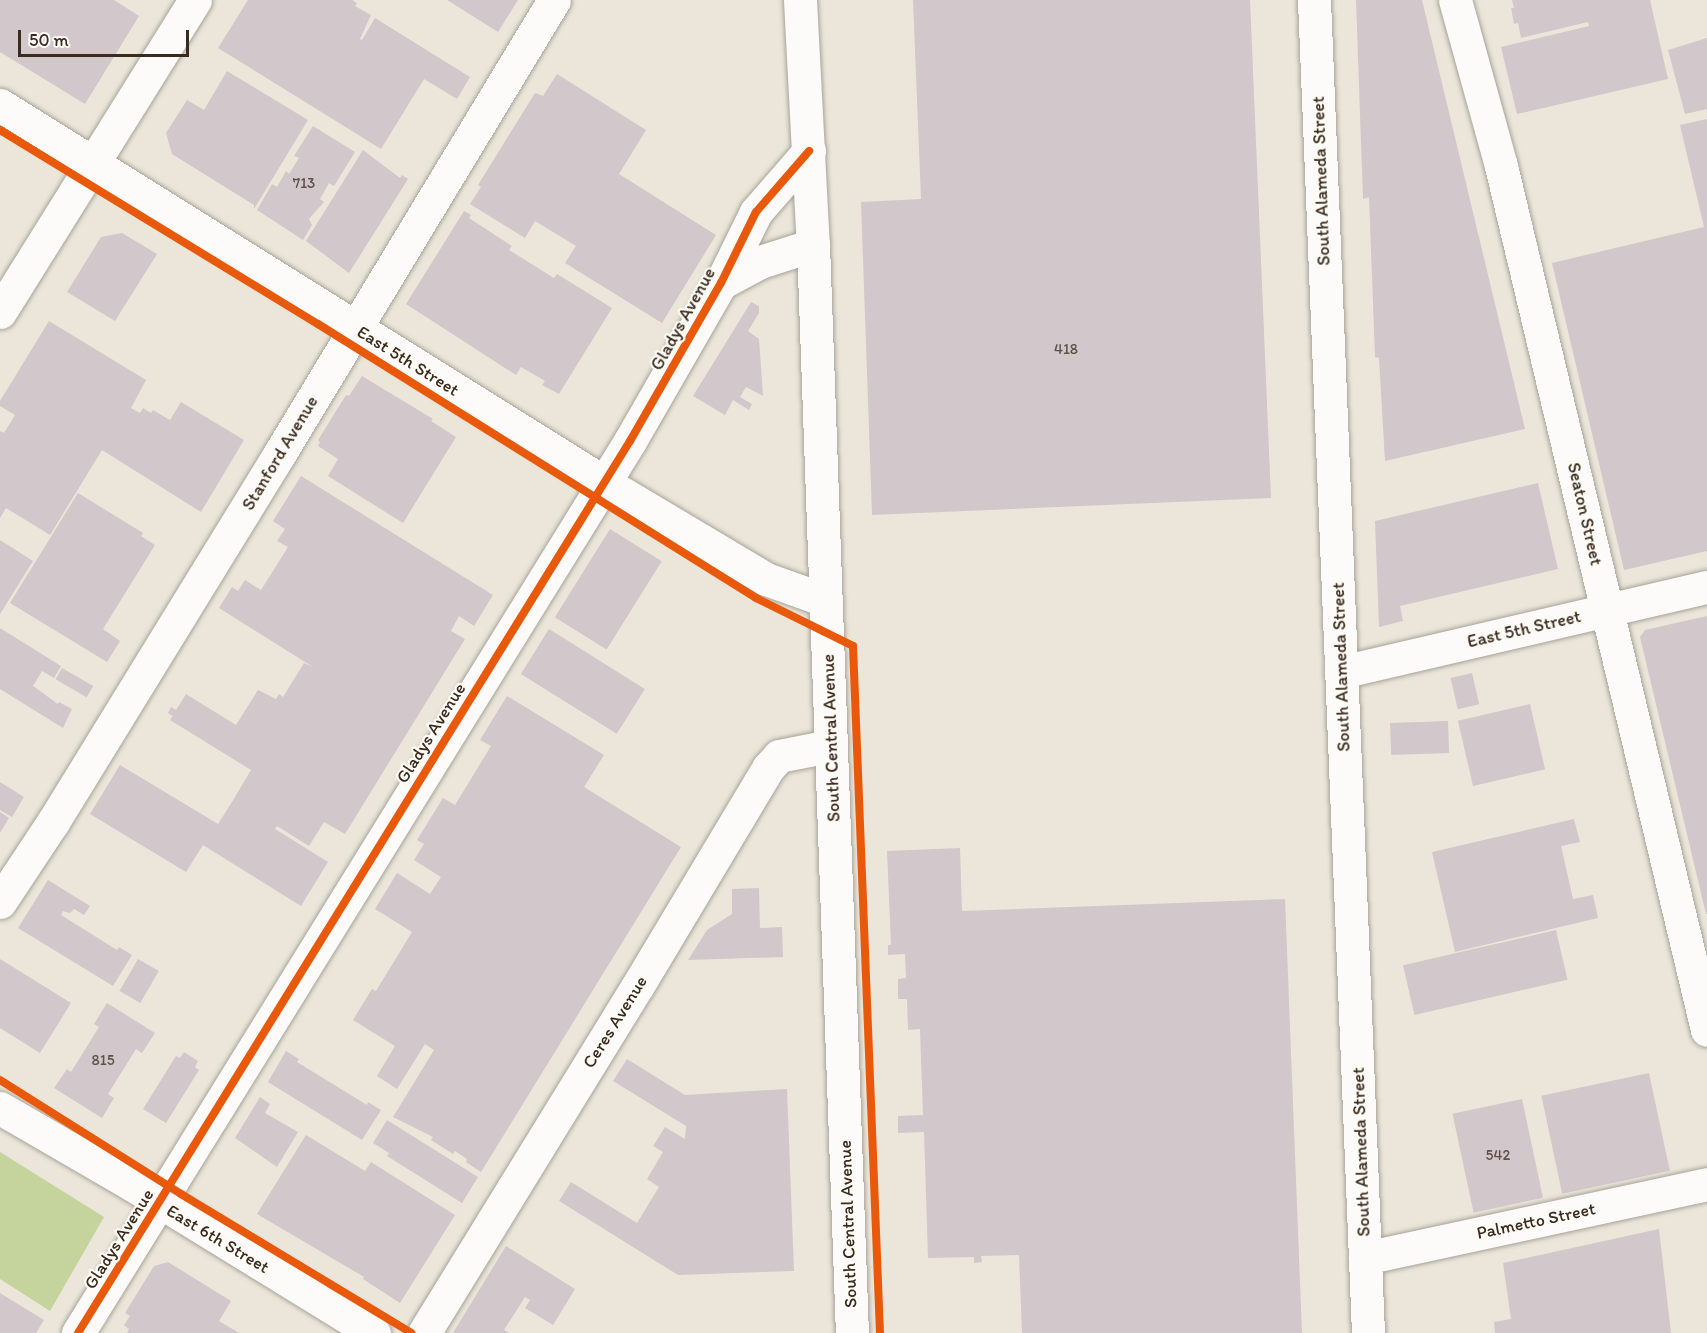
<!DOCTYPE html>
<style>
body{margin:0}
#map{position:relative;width:1707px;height:1333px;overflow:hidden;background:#ebe6d9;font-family:Itim,sans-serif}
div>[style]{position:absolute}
.green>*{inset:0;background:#c5d39c}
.building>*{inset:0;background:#d2c7ca;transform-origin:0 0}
.roads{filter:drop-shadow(0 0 2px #a8a39a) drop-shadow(0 0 2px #a8a39a)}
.minor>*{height:33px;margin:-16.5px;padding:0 16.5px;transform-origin:16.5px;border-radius:16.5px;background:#fcfbf9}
.major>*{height:33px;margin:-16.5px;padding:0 16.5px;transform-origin:16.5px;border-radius:16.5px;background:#fcfbf9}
.cycleway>*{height:8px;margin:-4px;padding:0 4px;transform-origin:4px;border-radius:4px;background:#e8590c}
span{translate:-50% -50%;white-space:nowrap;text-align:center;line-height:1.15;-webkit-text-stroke:4.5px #fdfcf7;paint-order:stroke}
.number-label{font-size:15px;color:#615149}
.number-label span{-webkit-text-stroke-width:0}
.street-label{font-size:18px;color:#3b2a1e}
.scale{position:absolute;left:18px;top:30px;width:171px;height:27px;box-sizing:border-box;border:3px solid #3b2a1e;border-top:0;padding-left:8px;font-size:18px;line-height:21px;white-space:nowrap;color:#3b2a1e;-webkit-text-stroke:4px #fdfcf7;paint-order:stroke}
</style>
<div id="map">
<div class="green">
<i style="clip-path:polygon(0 1152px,104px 1217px,50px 1311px,0 1279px)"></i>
</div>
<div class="building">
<i style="clip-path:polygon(0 0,114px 0,139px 16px,85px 104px,0 52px)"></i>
<i style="clip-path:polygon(248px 0,352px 0,357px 3px,355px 6px,371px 15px,360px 39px,362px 40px,375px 18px,470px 77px,457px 99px,424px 79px,381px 149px,218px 48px)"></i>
<i style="clip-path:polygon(447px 0,518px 0,498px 32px)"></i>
<i style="clip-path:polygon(913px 0,1250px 0,1271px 498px,872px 515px,861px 202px,921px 199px)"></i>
<i style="clip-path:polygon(1356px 0,1422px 0,1525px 429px,1385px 461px,1379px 358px,1375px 357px,1369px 197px,1363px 199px)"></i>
<i style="clip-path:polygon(1512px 0,1650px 0,1668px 79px,1517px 114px,1501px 47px,1589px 26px,1588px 22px,1521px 38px,1518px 23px,1514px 24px,1511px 8px,1514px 8px)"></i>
<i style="clip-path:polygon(1707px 38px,1707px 109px,1685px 114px,1668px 50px)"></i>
<i style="clip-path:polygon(227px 71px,308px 120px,254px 209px,254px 205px,172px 154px,166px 133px,187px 100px,204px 110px)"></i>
<i style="clip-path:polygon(557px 74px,646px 130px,619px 174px,716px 235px,662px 323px,565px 263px,576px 246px,535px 221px,525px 238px,470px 204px,481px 187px,478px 185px,535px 93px,543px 96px)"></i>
<i style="clip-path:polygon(1707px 119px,1707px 551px,1624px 570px,1552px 263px,1704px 227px,1680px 125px)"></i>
<i style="clip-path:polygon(313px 126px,355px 152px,334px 186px,329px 183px,320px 199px,324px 202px,309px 219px,312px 225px,303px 240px,257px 210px,272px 184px,277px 187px,286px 171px,289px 174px,299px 158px,294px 156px)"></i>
<i style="clip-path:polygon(363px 150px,400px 178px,402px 175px,408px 179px,349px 273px,306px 241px)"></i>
<i style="clip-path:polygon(464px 211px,471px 215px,469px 218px,512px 246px,509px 250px,554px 278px,557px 274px,612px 308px,559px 394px,542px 385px,545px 381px,521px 367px,516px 375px,406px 304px)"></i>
<i style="clip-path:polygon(122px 233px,157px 254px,115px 321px,67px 292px,101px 237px)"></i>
<i style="clip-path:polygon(751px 302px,759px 306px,759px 313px,748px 331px,759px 339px,763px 396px,746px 387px,740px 397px,752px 404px,749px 410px,733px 400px,725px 415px,693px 396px)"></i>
<i style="clip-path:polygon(49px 321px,146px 380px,131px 408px,140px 413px,143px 408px,151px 413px,153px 410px,170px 420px,181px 402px,244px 440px,201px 512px,102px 450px,50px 535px,6px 508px,0 518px,0 431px,4px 433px,15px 415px,0 406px,0 401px)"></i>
<i style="clip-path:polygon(362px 376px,433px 419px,431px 421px,456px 437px,403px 523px,328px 476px,338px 459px,318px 446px,320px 442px,318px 440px,346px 395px,349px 396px)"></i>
<i style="clip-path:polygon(301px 476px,493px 595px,474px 626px,459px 616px,451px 631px,465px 639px,345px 834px,324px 822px,309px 846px,277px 826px,275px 829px,328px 862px,301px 906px,203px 845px,186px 872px,90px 814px,120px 765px,218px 824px,232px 802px,251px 770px,170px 720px,173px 716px,168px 713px,171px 707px,176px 710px,186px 694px,236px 725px,258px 690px,276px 699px,279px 694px,283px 697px,304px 663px,313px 667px,219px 608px,232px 587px,238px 591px,245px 580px,261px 590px,288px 547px,277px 541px,285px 529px,273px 521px)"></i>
<i style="clip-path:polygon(1538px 483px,1558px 569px,1400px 606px,1403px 621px,1379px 627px,1375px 521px)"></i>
<i style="clip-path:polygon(78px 493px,143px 533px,141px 536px,155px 545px,103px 629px,120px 641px,107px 662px,10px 603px)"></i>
<i style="left:610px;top:529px;width:61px;height:104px;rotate:32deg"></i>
<i style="clip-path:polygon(0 540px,33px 561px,0 614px)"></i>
<i style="clip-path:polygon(1707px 616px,1707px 914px,1706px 914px,1640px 637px,1645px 630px)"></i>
<i style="clip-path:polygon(0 628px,61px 666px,54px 678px,42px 671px,33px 686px,58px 704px,59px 702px,72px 709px,63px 728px,0 689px)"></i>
<i style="left:549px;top:629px;width:113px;height:53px;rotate:32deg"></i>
<i style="left:62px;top:668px;width:36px;height:13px;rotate:30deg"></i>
<i style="left:1472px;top:673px;width:32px;height:22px;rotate:77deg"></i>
<i style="clip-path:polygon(507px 696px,604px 755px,584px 787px,681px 847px,481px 1172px,466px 1162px,467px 1159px,455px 1151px,453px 1154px,431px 1140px,433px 1137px,393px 1117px,434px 1050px,425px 1044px,397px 1089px,377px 1076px,395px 1046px,353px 1020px,372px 989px,376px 991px,412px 932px,375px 909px,397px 873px,430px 894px,441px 877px,414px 860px,424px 844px,417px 840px,443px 798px,455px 805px,491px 746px,480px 740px)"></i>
<i style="left:1530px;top:704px;width:67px;height:74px;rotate:77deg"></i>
<i style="left:1448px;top:721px;width:32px;height:58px;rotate:88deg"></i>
<i style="clip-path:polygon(0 782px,24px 797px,12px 817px,0 810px)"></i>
<i style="clip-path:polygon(0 812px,9px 818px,0 833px)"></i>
<i style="clip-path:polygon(1574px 819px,1580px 842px,1561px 846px,1573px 899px,1593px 895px,1598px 918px,1455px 952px,1432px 852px)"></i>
<i style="clip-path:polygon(960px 848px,962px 911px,1285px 899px,1302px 1333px,1022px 1333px,1019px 1255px,981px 1256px,982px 1262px,974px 1263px,974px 1257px,928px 1258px,924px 1132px,898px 1133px,898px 1116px,923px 1115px,920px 1029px,908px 1030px,907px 999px,898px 999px,898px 979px,906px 978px,905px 954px,888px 955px,888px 945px,891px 945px,887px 851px)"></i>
<i style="clip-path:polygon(48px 880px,90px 906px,84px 915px,74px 909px,70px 913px,63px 911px,61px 915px,117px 950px,119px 947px,132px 955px,113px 986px,18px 928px)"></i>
<i style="clip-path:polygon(759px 888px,760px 928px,782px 927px,783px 957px,688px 960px,707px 930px,732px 914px,732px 889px)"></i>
<i style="left:1556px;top:930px;width:51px;height:157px;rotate:77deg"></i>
<i style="clip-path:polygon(0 959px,71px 1003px,40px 1053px,0 1028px)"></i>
<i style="left:138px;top:959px;width:24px;height:37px;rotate:30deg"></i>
<i style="clip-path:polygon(107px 1003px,155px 1033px,142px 1053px,136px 1049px,108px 1094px,114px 1098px,102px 1118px,54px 1088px,67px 1069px,71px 1072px,99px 1027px,94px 1024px)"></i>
<i style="clip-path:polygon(286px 1051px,299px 1059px,297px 1062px,367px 1105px,368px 1102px,381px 1110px,362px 1140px,268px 1082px)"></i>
<i style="clip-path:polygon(184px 1052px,198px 1061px,195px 1067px,199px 1070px,166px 1123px,143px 1109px,176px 1056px,180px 1058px)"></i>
<i style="clip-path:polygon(627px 1059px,685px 1095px,787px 1089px,794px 1271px,678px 1275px,559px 1201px,571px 1182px,637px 1223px,659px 1187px,647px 1179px,663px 1152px,653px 1146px,665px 1127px,685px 1139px,686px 1126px,613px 1081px)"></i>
<i style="left:1649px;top:1073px;width:100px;height:110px;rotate:78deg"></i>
<i style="clip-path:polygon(260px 1097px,270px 1104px,265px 1113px,298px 1132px,277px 1167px,235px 1138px)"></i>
<i style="left:1522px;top:1099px;width:101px;height:71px;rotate:78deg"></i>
<i style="clip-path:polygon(387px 1120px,478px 1177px,462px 1203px,387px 1156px,389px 1153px,373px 1143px)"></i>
<i style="clip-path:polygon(306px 1135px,365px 1171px,371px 1162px,455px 1215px,400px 1303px,363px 1279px,364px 1277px,257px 1214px)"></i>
<i style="clip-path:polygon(1659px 1229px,1671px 1333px,1495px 1333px,1494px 1322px,1511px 1319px,1503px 1263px)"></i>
<i style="clip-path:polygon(506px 1246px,575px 1289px,553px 1325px,525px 1308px,530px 1300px,525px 1297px,504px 1330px,509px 1333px,453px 1333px)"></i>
<i style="clip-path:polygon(168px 1262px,231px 1301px,219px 1321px,239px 1333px,127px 1333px,129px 1329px,124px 1325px,130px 1316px,125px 1313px,154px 1266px)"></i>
<i style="clip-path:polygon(0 1293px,44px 1320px,36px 1333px,0 1333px)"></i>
</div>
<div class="roads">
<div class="minor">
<i style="left:1455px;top:0;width:172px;rotate:74.5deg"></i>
<i style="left:1501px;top:166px;width:888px;rotate:76.59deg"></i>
<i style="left:721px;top:283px;width:44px;rotate:-28.3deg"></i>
<i style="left:760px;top:262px;width:56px;rotate:-17.8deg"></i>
<i style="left:0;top:312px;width:368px;rotate:-58deg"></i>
<i style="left:1341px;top:672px;width:376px;rotate:-13.1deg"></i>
<i style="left:0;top:902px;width:96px;rotate:-56.5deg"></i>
<i style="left:53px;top:822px;width:433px;rotate:-58.4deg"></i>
<i style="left:280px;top:453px;width:529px;rotate:-58.83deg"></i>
<i style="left:1365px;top:1258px;width:350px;rotate:-12.2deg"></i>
<i style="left:78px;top:1333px;width:1049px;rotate:-58.25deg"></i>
<i style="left:630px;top:441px;width:182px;rotate:-60.1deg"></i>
<i style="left:721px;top:283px;width:79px;rotate:-63.8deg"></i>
<i style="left:756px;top:212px;width:81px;rotate:-49deg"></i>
<i style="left:424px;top:1333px;width:406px;rotate:-58.4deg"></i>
<i style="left:637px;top:987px;width:255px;rotate:-59.1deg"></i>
<i style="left:768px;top:768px;width:16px;rotate:-47deg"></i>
<i style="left:779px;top:756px;width:52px;rotate:-11.1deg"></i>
</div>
<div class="major">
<i style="left:800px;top:0;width:245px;rotate:87deg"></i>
<i style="left:813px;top:245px;width:1089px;rotate:87.95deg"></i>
<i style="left:1314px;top:0;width:1334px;rotate:87.68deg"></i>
<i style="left:0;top:105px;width:713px;rotate:32deg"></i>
<i style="left:605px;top:483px;width:187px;rotate:30.8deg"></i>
<i style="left:766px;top:579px;width:63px;rotate:19.6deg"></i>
<i style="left:0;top:1108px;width:154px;rotate:30.1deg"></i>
<i style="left:133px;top:1185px;width:283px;rotate:31.6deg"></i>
</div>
</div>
<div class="cycleway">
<i style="left:0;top:130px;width:373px;rotate:31.4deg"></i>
<i style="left:318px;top:324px;width:517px;rotate:32.03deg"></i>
<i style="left:756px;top:598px;width:108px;rotate:26.3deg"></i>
<i style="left:853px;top:646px;width:688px;rotate:87.75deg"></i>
<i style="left:0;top:1080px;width:214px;rotate:32.2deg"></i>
<i style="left:181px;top:1194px;width:269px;rotate:31.1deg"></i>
<i style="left:78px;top:1333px;width:1049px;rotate:-58.25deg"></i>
<i style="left:630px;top:441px;width:182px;rotate:-60.1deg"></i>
<i style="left:721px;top:283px;width:79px;rotate:-63.8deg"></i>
<i style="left:756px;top:212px;width:81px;rotate:-49deg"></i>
</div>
<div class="number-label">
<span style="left:304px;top:184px">713</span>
<span style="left:1066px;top:350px">418</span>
<span style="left:103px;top:1061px">815</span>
<span style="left:1498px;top:1156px">542</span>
</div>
<div class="street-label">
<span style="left:1321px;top:181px;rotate:-92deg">South Alameda Street</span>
<span style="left:683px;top:319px;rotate:-61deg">Gladys Avenue</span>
<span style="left:408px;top:361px;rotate:32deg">East 5th Street</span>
<span style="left:280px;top:453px;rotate:-59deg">Stanford Avenue</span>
<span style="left:1585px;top:514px;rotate:77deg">Seaton Street</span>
<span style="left:1524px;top:629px;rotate:-13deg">East 5th Street</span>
<span style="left:1341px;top:667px;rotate:-92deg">South Alameda Street</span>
<span style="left:431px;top:733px;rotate:-58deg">Gladys Avenue</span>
<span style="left:831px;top:738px;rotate:-92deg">South Central Avenue</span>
<span style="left:615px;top:1022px;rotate:-58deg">Ceres Avenue</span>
<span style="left:1361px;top:1152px;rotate:-92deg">South Alameda Street</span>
<span style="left:1536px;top:1221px;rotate:-12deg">Palmetto Street</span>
<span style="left:848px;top:1224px;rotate:-92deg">South Central Avenue</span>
<span style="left:119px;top:1239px;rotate:-58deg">Gladys Avenue</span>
<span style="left:218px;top:1239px;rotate:31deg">East 6th Street</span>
</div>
<div class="scale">50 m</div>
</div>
